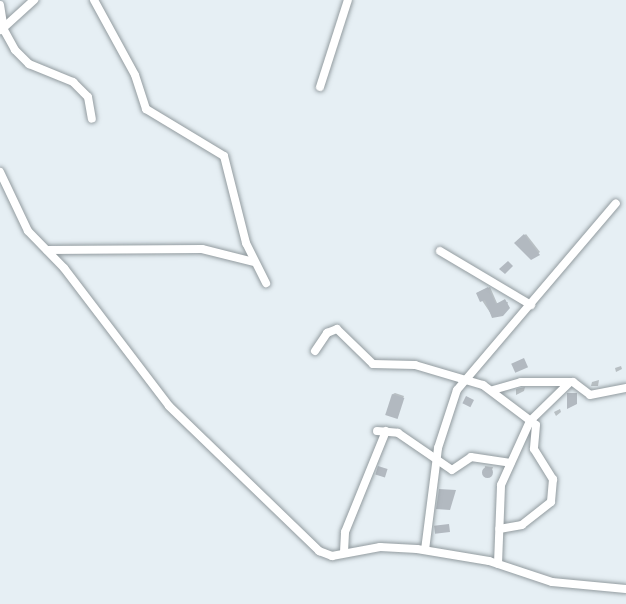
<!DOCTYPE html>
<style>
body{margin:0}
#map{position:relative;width:626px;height:604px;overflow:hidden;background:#e6eff4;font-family:"Nunito Sans",sans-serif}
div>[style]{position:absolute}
.shadow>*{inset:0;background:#0003}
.building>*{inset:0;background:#b2b9c0;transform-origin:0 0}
.round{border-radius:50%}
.roads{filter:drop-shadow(0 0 2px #929b9f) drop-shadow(0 0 2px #929b9f)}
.minor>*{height:8px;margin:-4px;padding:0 4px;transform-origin:4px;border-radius:4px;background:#fff}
span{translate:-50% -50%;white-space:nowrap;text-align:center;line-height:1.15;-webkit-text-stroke:5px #f6fcfe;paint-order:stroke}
</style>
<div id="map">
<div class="shadow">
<i style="clip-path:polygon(526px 234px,540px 252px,532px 258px,516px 243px)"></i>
<i style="clip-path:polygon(490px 287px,497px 303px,508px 302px,504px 313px,493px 317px,477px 293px)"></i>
<i style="clip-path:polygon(621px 366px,622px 369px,616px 372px,615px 368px)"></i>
<i style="clip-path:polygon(599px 380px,598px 386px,591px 386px,592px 382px)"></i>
<i style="clip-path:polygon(525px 387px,524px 391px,516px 395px,516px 389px)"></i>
<i style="clip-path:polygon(395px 393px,404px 396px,396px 415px,393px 394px)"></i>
<i style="clip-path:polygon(560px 409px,561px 412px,556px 416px,554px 412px)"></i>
<i style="clip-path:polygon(485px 466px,493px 467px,490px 476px,484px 476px)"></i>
</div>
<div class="building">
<i style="clip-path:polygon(524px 234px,540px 255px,531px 260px,514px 243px)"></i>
<i style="clip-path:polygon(508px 261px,513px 266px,505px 274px,499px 269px)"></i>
<i style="clip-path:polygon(488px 287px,496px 304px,505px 299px,510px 308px,503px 316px,492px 318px,485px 300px,480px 302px,476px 293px)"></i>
<i style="left:524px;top:358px;width:10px;height:14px;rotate:66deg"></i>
<i style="clip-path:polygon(567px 393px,577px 393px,577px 404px,567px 409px)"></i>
<i style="left:392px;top:394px;width:13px;height:22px;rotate:18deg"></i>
<i style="left:466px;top:396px;width:9px;height:8px;rotate:27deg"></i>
<i style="left:378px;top:466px;width:10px;height:9px;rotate:17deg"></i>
<i class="round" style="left:481.5px;top:466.5px;width:11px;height:11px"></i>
<i style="clip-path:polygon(439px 489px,456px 490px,450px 510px,436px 509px)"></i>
<i style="left:449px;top:524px;width:8px;height:15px;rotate:83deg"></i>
</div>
<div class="roads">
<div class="minor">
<i style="left:94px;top:0;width:85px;rotate:61.3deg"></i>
<i style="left:135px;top:75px;width:36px;rotate:72deg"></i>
<i style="left:146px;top:109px;width:91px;rotate:31.1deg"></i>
<i style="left:224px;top:156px;width:90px;rotate:75.8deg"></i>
<i style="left:246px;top:243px;width:45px;rotate:63.4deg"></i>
<i style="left:0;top:5px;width:25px;rotate:81deg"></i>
<i style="left:4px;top:30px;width:23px;rotate:61deg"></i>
<i style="left:15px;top:50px;width:20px;rotate:45deg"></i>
<i style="left:29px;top:64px;width:48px;rotate:22.2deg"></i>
<i style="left:73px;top:82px;width:21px;rotate:45deg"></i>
<i style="left:88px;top:97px;width:22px;rotate:80deg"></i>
<i style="left:1px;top:30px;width:45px;rotate:-42.3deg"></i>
<i style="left:320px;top:87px;width:91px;rotate:-72.2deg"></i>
<i style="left:0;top:172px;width:65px;rotate:64.6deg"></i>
<i style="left:28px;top:231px;width:52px;rotate:45.8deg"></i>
<i style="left:64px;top:268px;width:173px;rotate:52.7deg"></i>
<i style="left:169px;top:406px;width:209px;rotate:44deg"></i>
<i style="left:319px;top:551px;width:14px;rotate:21deg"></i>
<i style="left:332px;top:556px;width:49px;rotate:-10.6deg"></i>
<i style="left:380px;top:547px;width:37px;rotate:3deg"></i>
<i style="left:417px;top:549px;width:73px;rotate:9.5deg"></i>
<i style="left:489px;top:561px;width:66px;rotate:18.4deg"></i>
<i style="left:552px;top:582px;width:74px;rotate:5.4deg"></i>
<i style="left:47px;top:250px;width:155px;rotate:-0.4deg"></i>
<i style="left:202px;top:249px;width:54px;rotate:14deg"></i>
<i style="left:440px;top:251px;width:106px;rotate:30.7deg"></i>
<i style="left:315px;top:351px;width:22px;rotate:-56deg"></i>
<i style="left:327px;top:333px;width:11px;rotate:-22deg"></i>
<i style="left:337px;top:329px;width:50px;rotate:44.2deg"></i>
<i style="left:373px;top:364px;width:42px;rotate:1.4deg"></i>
<i style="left:415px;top:365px;width:71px;rotate:16.4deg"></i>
<i style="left:483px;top:385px;width:66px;rotate:37deg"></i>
<i style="left:536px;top:425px;width:24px;rotate:95deg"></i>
<i style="left:534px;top:449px;width:36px;rotate:58deg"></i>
<i style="left:553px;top:479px;width:23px;rotate:95deg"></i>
<i style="left:551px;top:502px;width:37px;rotate:142deg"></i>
<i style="left:522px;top:525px;width:23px;rotate:170deg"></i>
<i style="left:493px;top:390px;width:29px;rotate:-16deg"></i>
<i style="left:521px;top:382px;width:52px"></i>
<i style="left:573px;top:382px;width:21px;rotate:37deg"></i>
<i style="left:590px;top:395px;width:37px;rotate:-11deg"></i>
<i style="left:377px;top:431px;width:21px;rotate:5deg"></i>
<i style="left:398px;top:433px;width:65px;rotate:34.4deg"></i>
<i style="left:452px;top:470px;width:23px;rotate:-34deg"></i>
<i style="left:471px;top:457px;width:40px;rotate:8.5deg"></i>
<i style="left:425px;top:550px;width:103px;rotate:-82.7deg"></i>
<i style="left:438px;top:448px;width:61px;rotate:-71.9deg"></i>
<i style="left:457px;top:390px;width:245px;rotate:-49.6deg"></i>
<i style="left:344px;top:552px;width:20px;rotate:-87deg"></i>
<i style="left:345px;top:532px;width:109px;rotate:-67.9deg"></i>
<i style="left:498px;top:564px;width:79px;rotate:-87.8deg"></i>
<i style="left:501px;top:485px;width:70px;rotate:-65.6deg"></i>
<i style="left:530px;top:421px;width:54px;rotate:-44.3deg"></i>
</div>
</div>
</div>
